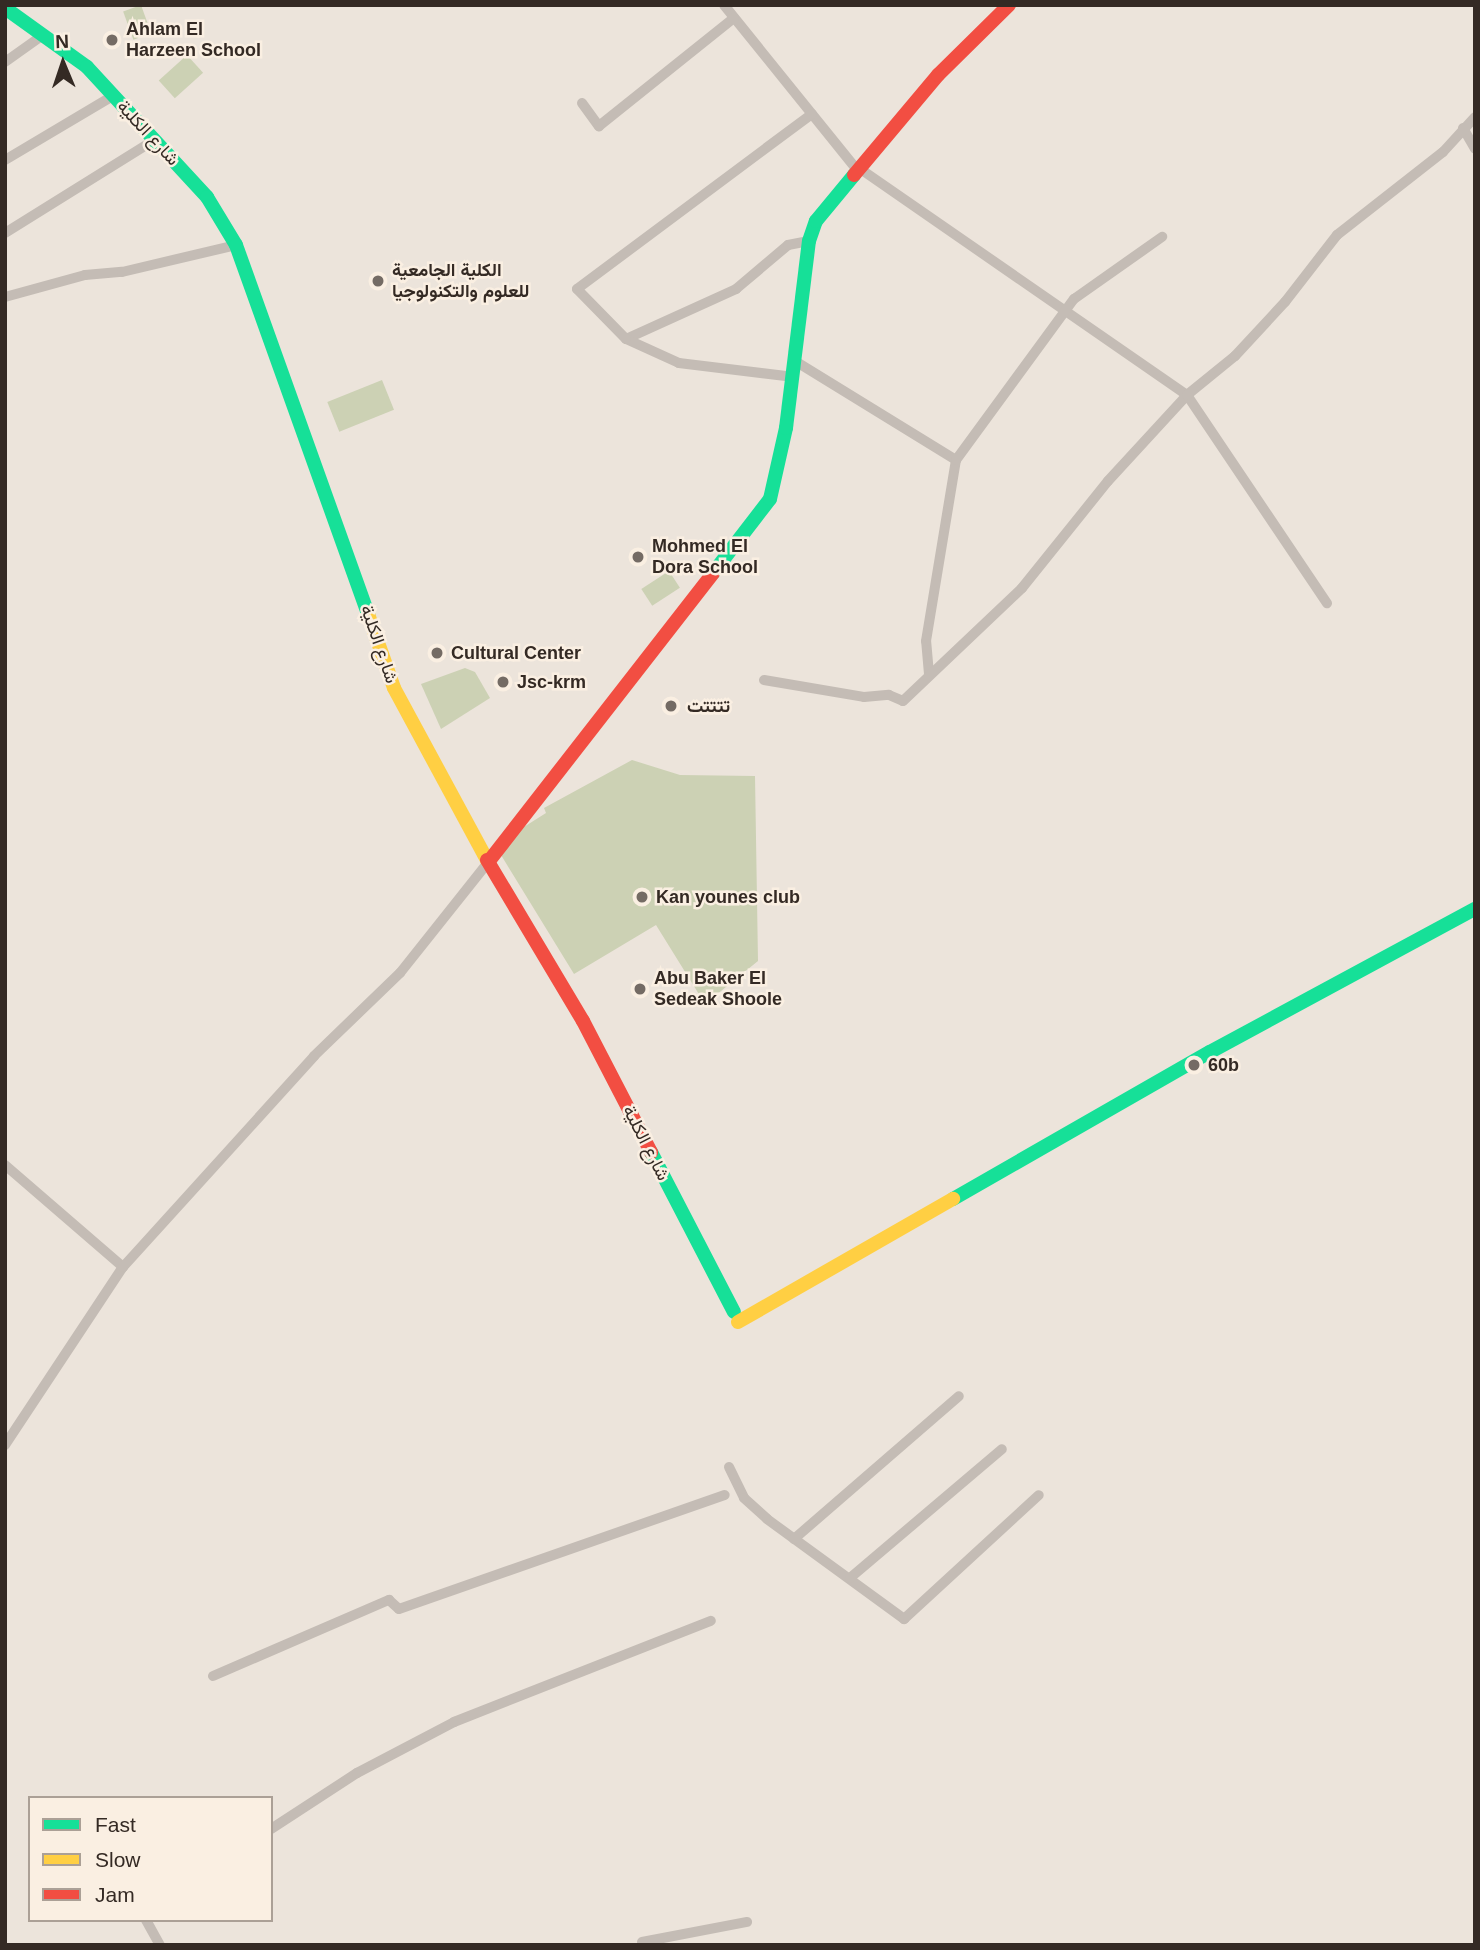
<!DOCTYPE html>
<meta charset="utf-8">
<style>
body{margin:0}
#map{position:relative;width:1480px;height:1950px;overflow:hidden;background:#ece4db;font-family:Helvetica,Vazirmatn,sans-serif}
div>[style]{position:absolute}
.green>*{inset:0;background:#ccd1b4;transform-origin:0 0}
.street>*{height:10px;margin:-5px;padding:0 5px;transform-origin:5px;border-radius:5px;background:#c4bcb5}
.fast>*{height:14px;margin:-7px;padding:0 7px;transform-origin:7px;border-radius:7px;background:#16e098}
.slow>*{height:14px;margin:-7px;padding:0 7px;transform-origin:7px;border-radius:7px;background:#ffcf43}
.jam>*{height:14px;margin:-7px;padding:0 7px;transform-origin:7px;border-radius:7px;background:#f24e42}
.dots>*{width:19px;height:19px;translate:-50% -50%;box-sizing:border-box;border:4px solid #faefe2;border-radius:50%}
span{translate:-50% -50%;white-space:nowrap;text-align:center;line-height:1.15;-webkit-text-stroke:5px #faefe2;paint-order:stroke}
.poi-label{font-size:18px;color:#342a24;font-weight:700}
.left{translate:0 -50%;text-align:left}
.street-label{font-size:18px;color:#342a24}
.frame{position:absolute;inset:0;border:7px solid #342a24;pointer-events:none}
.legend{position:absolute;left:28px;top:1796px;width:245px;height:126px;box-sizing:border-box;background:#faefe2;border:2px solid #aba096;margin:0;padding:9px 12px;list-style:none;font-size:21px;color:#342a24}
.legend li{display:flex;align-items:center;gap:14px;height:35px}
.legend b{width:35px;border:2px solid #aba096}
.north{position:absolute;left:28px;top:28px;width:70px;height:70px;-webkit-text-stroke:5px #faefe2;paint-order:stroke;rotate:358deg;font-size:19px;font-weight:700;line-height:28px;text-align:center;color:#342a24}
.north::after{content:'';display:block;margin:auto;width:24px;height:32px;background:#342a24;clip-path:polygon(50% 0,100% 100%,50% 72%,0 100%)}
</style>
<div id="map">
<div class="green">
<i style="left:141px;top:5px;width:30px;height:19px;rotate:70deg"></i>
<i style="left:187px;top:55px;width:24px;height:38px;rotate:48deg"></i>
<i style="left:382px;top:380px;width:32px;height:59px;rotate:68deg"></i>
<i style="left:669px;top:571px;width:20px;height:33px;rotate:57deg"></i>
<i style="clip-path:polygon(465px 668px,475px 672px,490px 698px,441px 729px,421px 684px)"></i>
<i style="clip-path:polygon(632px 760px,680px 775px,755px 776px,758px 961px,705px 1004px,656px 925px,574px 974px,501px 855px,508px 837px,546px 813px,544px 808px)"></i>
</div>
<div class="street">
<i style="left:724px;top:5px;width:212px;rotate:51.1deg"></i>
<i style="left:5px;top:62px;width:47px;rotate:-35.4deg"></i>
<i style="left:582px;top:103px;width:29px;rotate:54deg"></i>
<i style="left:599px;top:126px;width:173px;rotate:-38.7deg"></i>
<i style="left:1463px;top:128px;width:24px;rotate:60deg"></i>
<i style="left:5px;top:160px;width:126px;rotate:-30.7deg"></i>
<i style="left:859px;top:168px;width:399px;rotate:34.7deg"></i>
<i style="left:1187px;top:395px;width:251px;rotate:56.1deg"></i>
<i style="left:5px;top:233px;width:174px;rotate:-31.9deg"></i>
<i style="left:5px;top:297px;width:83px;rotate:-15.4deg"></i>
<i style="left:85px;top:275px;width:37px;rotate:-5deg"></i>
<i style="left:122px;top:272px;width:117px;rotate:-13.3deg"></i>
<i style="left:626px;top:339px;width:121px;rotate:-24.4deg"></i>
<i style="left:736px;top:289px;width:68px;rotate:-40.2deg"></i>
<i style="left:788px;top:245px;width:21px;rotate:-11deg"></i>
<i style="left:795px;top:361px;width:189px;rotate:31.6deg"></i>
<i style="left:794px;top:377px;width:116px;rotate:-173.1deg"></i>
<i style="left:679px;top:363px;width:58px;rotate:-155.6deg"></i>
<i style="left:626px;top:339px;width:70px;rotate:-134.4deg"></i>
<i style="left:577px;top:289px;width:293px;rotate:-36.7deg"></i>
<i style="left:929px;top:674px;width:33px;rotate:-95deg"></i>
<i style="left:926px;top:641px;width:183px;rotate:-80.6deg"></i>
<i style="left:956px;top:460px;width:200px;rotate:-53.8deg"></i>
<i style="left:1074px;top:299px;width:108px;rotate:-35.2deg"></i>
<i style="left:764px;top:680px;width:101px;rotate:9.6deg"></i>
<i style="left:864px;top:697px;width:25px;rotate:-5deg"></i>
<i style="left:889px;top:695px;width:15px;rotate:23deg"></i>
<i style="left:903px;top:701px;width:164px;rotate:-43.5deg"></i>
<i style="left:1022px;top:588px;width:137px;rotate:-51.2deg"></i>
<i style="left:1108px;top:481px;width:117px;rotate:-47.4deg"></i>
<i style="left:1187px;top:395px;width:62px;rotate:-39.1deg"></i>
<i style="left:1235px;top:356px;width:74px;rotate:-47.2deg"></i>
<i style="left:1285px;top:302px;width:85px;rotate:-52.2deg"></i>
<i style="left:1337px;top:235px;width:135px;rotate:-38.1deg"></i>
<i style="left:1443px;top:152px;width:47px;rotate:-47.6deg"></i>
<i style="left:5px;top:1165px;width:156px;rotate:40.8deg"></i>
<i style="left:5px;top:1445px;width:214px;rotate:-56.5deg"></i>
<i style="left:123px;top:1267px;width:285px;rotate:-47.8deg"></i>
<i style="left:314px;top:1056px;width:120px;rotate:-44deg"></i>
<i style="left:400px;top:973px;width:143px;rotate:-51.5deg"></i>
<i style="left:729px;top:1467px;width:34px;rotate:64deg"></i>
<i style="left:744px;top:1498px;width:31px;rotate:42deg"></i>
<i style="left:767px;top:1519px;width:170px;rotate:36.1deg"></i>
<i style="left:904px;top:1619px;width:183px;rotate:-42.6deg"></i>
<i style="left:794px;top:1539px;width:218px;rotate:-40.9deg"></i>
<i style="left:850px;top:1578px;width:199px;rotate:-40.3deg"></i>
<i style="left:213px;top:1676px;width:192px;rotate:-23.4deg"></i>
<i style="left:389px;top:1600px;width:13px;rotate:42deg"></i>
<i style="left:399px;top:1609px;width:345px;rotate:-19.3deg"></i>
<i style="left:271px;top:1829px;width:103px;rotate:-33.1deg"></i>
<i style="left:357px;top:1773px;width:110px;rotate:-27.7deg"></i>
<i style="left:454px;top:1722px;width:276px;rotate:-21.5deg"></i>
<i style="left:146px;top:1920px;width:29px;rotate:61deg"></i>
<i style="left:642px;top:1942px;width:107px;rotate:-10.8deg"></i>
</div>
<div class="fast">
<i style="left:5px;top:8px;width:101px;rotate:35.7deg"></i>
<i style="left:87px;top:67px;width:177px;rotate:47.3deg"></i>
<i style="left:207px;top:197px;width:56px;rotate:58.9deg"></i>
<i style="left:236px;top:245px;width:392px;rotate:70.3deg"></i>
<i style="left:713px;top:573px;width:93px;rotate:-52.4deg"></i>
<i style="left:770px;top:499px;width:73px;rotate:-77.3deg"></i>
<i style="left:786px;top:428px;width:188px;rotate:-83deg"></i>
<i style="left:809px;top:241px;width:21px;rotate:-71deg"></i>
<i style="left:816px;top:221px;width:60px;rotate:-50.4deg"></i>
<i style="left:651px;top:1152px;width:180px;rotate:62.6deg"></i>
<i style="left:953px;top:1199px;width:296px;rotate:-29.8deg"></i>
<i style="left:1210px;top:1052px;width:301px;rotate:-28.4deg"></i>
</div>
<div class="slow">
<i style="left:368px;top:614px;width:78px;rotate:70.6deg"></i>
<i style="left:394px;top:688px;width:196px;rotate:61.6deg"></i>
<i style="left:738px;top:1322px;width:248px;rotate:-29.8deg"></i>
</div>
<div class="jam">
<i style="left:854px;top:175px;width:131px;rotate:-50deg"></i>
<i style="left:938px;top:75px;width:100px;rotate:-44.6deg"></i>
<i style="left:487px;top:860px;width:187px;rotate:59.2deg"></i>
<i style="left:583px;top:1021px;width:148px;rotate:62.6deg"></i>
<i style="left:489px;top:861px;width:365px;rotate:-52.1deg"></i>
</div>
<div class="dots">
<i style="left:112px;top:40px;background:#746b64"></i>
<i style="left:378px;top:281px;background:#746b64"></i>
<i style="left:638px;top:557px;background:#746b64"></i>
<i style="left:437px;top:653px;background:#746b64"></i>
<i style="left:503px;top:682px;background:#746b64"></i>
<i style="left:671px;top:706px;background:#746b64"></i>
<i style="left:642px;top:897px;background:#746b64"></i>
<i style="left:640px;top:989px;background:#746b64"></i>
<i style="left:1194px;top:1065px;background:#746b64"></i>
</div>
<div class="poi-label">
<span class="left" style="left:126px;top:40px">Ahlam El<br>Harzeen School</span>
<span class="left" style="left:392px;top:281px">الكلية الجامعية<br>للعلوم والتكنولوجيا</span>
<span class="left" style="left:652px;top:557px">Mohmed El<br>Dora School</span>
<span class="left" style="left:451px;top:653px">Cultural Center</span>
<span class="left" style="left:517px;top:682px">Jsc-krm</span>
<span class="left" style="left:687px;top:706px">تتتتت</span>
<span class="left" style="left:656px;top:897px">Kan younes club</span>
<span class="left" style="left:654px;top:989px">Abu Baker El<br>Sedeak Shoole</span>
<span class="left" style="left:1208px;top:1065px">60b</span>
</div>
<div class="street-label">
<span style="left:148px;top:133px;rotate:47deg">شارع الكلية</span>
<span style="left:379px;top:644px;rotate:71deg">شارع الكلية</span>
<span style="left:646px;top:1143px;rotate:63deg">شارع الكلية</span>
</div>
<div class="frame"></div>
<ul class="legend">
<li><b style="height:9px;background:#16e098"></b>Fast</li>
<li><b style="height:9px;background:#ffcf43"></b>Slow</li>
<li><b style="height:9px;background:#f24e42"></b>Jam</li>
</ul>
<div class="north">N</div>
</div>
